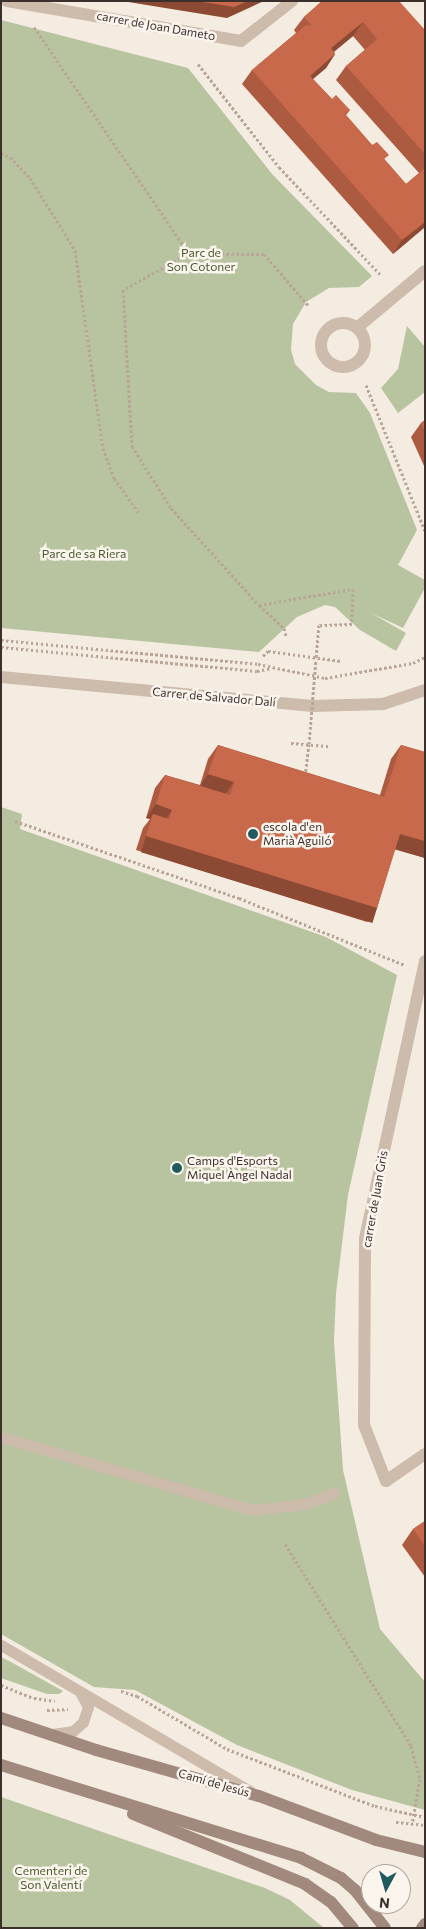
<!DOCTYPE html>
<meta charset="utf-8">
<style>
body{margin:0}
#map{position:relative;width:426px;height:1929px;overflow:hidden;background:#f4ebe1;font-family:Commissioner,sans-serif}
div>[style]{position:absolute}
.green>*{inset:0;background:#b8c4a0}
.path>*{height:3px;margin-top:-1.5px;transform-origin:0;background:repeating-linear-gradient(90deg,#b9a596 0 2.5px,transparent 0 5px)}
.service>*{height:11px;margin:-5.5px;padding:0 5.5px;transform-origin:5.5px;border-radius:5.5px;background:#cdbbac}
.minor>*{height:12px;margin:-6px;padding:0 6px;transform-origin:6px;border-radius:6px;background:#cdbbac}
.minor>.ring{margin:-6px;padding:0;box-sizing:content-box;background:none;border:12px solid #cdbbac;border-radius:50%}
.tertiary>*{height:12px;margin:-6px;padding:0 6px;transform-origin:6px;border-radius:6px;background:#cdbbac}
.secondary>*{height:12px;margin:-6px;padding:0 6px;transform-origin:6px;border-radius:6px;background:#a18a7d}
.path-bridge>*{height:3px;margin-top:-1.5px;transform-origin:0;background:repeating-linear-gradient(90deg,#b9a596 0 2.5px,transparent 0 5px)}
.wall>*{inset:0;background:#ac5a40}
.shaded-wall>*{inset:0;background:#8c4a34;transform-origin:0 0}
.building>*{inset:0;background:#c8694b}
.dots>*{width:14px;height:14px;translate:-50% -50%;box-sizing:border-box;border:2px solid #fbf5ee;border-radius:50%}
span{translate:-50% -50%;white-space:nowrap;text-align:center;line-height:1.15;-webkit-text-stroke:5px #fbf5ee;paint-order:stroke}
.street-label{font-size:12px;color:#3b302b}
.park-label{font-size:12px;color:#4a5a2e}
.poi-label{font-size:12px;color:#3b302b}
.left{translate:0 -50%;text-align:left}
.frame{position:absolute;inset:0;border:2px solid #3b302b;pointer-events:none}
.north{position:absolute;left:361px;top:1864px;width:50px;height:50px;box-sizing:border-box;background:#fbf5ee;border:1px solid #aea6a0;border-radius:50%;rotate:186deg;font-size:14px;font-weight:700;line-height:20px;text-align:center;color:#3b302b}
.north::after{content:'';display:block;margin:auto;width:18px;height:22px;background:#1f5a5e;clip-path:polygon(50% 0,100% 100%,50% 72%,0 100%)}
</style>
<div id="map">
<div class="green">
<i style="clip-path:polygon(1px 20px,188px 68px,272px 174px,372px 276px,359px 287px,329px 288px,306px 302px,293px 324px,291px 350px,295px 364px,316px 385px,329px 392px,356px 393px,370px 413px,417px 530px,398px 565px,425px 580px,425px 588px,403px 628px,371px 613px,406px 633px,396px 651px,360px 630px,335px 607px,325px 605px,297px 617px,259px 652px,1px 628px)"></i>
<i style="clip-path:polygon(407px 326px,425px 347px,425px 392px,398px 413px,381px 388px,398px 369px)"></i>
<i style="clip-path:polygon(1px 807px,22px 814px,20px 829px,326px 937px,397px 975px,348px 1195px,336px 1293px,334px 1342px,343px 1470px,380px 1629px,425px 1682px,425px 1810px,352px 1790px,237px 1745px,135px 1690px,94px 1687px,1px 1634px)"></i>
<i style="clip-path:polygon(1px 1657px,11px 1662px,63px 1691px,59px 1694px,47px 1694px,1px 1678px)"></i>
<i style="clip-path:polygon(1px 1797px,265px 1888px,290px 1900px,324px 1928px,1px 1928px)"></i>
</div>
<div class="path">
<i style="left:34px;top:27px;width:274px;rotate:55.6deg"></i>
<i style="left:198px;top:64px;width:131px;rotate:51.8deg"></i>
<i style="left:279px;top:167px;width:147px;rotate:46.7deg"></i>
<i style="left:1px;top:153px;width:10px;rotate:24deg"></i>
<i style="left:10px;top:157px;width:29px;rotate:46deg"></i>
<i style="left:30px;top:178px;width:85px;rotate:58deg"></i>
<i style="left:75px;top:250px;width:200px;rotate:82deg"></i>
<i style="left:103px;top:448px;width:32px;rotate:70deg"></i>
<i style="left:114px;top:478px;width:42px;rotate:54.8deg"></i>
<i style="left:308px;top:305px;width:67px;rotate:-130.8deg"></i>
<i style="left:264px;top:254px;width:75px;rotate:-179.2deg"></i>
<i style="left:189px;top:253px;width:76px;rotate:150.7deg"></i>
<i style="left:123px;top:290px;width:156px;rotate:86.7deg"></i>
<i style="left:132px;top:446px;width:73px;rotate:57.8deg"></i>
<i style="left:171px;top:508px;width:131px;rotate:47.8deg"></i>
<i style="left:259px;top:605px;width:95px;rotate:-9.7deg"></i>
<i style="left:353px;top:589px;width:35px;rotate:92deg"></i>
<i style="left:352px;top:624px;width:33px;rotate:178deg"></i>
<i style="left:319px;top:625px;width:34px;rotate:95deg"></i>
<i style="left:366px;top:385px;width:157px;rotate:68deg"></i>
<i style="left:259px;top:605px;width:34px;rotate:43deg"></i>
<i style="left:284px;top:628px;width:8px;rotate:76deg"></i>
<i style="left:1px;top:640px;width:258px;rotate:5.3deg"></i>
<i style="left:258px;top:664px;width:68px;rotate:11.8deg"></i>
<i style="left:325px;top:678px;width:89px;rotate:-9.7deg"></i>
<i style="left:413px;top:663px;width:13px;rotate:-27deg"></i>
<i style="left:1px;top:647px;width:257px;rotate:5.4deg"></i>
<i style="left:257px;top:671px;width:15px;rotate:-11deg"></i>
<i style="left:263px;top:656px;width:7px;rotate:-45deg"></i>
<i style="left:268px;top:651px;width:74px;rotate:7.8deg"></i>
<i style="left:291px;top:743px;width:38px;rotate:5deg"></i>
<i style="left:305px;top:776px;width:32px;rotate:-83deg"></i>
<i style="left:15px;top:821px;width:237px;rotate:19deg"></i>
<i style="left:239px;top:898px;width:179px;rotate:22deg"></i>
<i style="left:285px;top:1544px;width:238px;rotate:58deg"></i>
<i style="left:411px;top:1746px;width:34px;rotate:75deg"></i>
<i style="left:420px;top:1779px;width:46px;rotate:100.1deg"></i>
<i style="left:1px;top:1685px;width:35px;rotate:22deg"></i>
<i style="left:34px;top:1698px;width:21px;rotate:8deg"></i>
<i style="left:121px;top:1691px;width:17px;rotate:17deg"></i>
<i style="left:137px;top:1696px;width:104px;rotate:30.5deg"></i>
<i style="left:227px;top:1749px;width:159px;rotate:21.1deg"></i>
<i style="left:375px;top:1806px;width:51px;rotate:12.4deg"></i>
<i style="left:47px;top:1710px;width:21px;rotate:-3deg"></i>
<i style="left:396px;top:1822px;width:29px;rotate:6deg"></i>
</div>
<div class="service">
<i style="left:1px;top:1437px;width:262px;rotate:16.2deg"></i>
<i style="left:253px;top:1510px;width:51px;rotate:-6.7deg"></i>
<i style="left:304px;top:1504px;width:32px;rotate:-20deg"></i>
<i style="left:1px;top:1645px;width:289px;rotate:30.4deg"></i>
<i style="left:52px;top:1734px;width:21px;rotate:-8deg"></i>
<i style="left:73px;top:1731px;width:13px;rotate:-42deg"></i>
<i style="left:83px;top:1722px;width:16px;rotate:-72deg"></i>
<i style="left:88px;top:1707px;width:15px;rotate:-118deg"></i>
</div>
<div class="minor">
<i style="left:7px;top:1px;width:237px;rotate:9.7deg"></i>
<i style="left:241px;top:41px;width:65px;rotate:-38.1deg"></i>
<i class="ring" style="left:321px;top:323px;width:32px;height:32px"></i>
<i style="left:358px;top:327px;width:87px;rotate:-39.9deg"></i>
<i style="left:425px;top:961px;width:284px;rotate:102.2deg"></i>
<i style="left:365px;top:1239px;width:186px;rotate:90.3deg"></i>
<i style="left:364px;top:1425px;width:60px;rotate:68.6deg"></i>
<i style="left:386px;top:1481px;width:47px;rotate:-34.7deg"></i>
</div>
<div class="tertiary">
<i style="left:1px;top:677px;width:313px;rotate:5.3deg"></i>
<i style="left:313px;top:706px;width:70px;rotate:-1.6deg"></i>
<i style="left:383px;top:704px;width:44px;rotate:-18.4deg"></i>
</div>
<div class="secondary">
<i style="left:1px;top:1718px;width:100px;rotate:18.6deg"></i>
<i style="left:96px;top:1750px;width:169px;rotate:15.8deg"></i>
<i style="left:259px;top:1796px;width:125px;rotate:20.6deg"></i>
<i style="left:376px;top:1840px;width:50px;rotate:13.8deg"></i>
<i style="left:1px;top:1765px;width:314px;rotate:17.2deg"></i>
<i style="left:301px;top:1858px;width:45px;rotate:26.6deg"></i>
<i style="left:341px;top:1878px;width:18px;rotate:41deg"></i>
<i style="left:355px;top:1890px;width:48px;rotate:51.7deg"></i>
<i style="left:133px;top:1814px;width:186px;rotate:22.1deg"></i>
<i style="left:305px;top:1884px;width:32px;rotate:35deg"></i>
<i style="left:331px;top:1902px;width:34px;rotate:50deg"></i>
<i style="left:422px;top:1928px;width:5px;rotate:-53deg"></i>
</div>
<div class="path-bridge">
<i style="left:309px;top:744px;width:85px;rotate:-85.3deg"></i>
</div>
<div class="wall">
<i style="clip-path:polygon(evenodd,322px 1px,425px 30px,425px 227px,393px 254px,242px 84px,252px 70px,296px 33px,294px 30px,304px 17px,322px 1px,353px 36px,365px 50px,346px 66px,336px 80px,419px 173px,406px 184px,346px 115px,350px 110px,332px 99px,313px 79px,326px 68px,335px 54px,334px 52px,353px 36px)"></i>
<i style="clip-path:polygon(425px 420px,425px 468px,411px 437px,421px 423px)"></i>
<i style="clip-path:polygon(218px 745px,380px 795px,391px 759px,401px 745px,425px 752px,425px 858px,395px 849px,377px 908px,367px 922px,136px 850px,143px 828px,150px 819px,146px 818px,155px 788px,165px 775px,200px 785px,208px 759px)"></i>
<i style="clip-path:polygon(425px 1521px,425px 1577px,402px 1545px,413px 1529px)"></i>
</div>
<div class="shaded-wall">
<i style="clip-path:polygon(122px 1px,264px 1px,227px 18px)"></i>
<i style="clip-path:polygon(363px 22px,353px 36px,321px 62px,331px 48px)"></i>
<i style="clip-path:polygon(335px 54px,326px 68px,301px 89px,310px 76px)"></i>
<i style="clip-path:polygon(425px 222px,425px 227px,393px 254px,402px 240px)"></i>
<i style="clip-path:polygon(208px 774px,234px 782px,224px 796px,199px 788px)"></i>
<i style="clip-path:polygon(156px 804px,172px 810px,162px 824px,153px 814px,150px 819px,146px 818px)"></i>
<i style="clip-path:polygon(400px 834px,425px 841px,425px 858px,390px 848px)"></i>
<i style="left:146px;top:836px;width:242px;height:17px;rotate:17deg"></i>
</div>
<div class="building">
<i style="clip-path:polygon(196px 1px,248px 1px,234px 7px)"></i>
<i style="clip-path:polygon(322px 1px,399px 1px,425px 30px,425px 154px,346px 66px,377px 39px,363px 22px,331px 48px,335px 54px,310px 76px,332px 99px,336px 95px,350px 110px,345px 114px,372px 145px,377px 142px,389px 155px,384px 159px,406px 184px,425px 168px,425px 222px,402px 240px,252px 70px,306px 25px,312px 26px,304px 17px)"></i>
<i style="clip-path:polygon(425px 420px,425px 432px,421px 423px)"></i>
<i style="clip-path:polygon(218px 745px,384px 797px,401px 745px,425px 752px,425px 841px,400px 834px,377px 908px,146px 836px,153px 814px,169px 819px,172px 810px,156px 804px,165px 775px,230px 795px,234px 782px,208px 774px)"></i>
<i style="clip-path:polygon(425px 1521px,425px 1546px,413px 1529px)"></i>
</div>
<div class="dots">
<i style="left:253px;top:834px;background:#1f5a5e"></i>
<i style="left:177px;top:1168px;background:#1f5a5e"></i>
</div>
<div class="street-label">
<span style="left:156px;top:26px;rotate:10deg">carrer de Joan Dameto</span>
<span style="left:214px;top:697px;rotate:5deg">Carrer de Salvador Dalí</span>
<span style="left:375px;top:1199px;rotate:-80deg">carrer de Juan Gris</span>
<span style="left:214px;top:1783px;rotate:16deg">Camí de Jesús</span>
</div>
<div class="park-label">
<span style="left:201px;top:260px">Parc de<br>Son Cotoner</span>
<span style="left:84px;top:554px">Parc de sa Riera</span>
<span style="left:51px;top:1878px">Cementeri de<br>Son Valentí</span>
</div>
<div class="poi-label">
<span class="left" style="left:263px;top:834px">escola d'en<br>Marià Aguiló</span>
<span class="left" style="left:187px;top:1168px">Camps d'Esports<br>Miquel Àngel Nadal</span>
</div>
<div class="frame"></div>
<div class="north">N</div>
</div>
